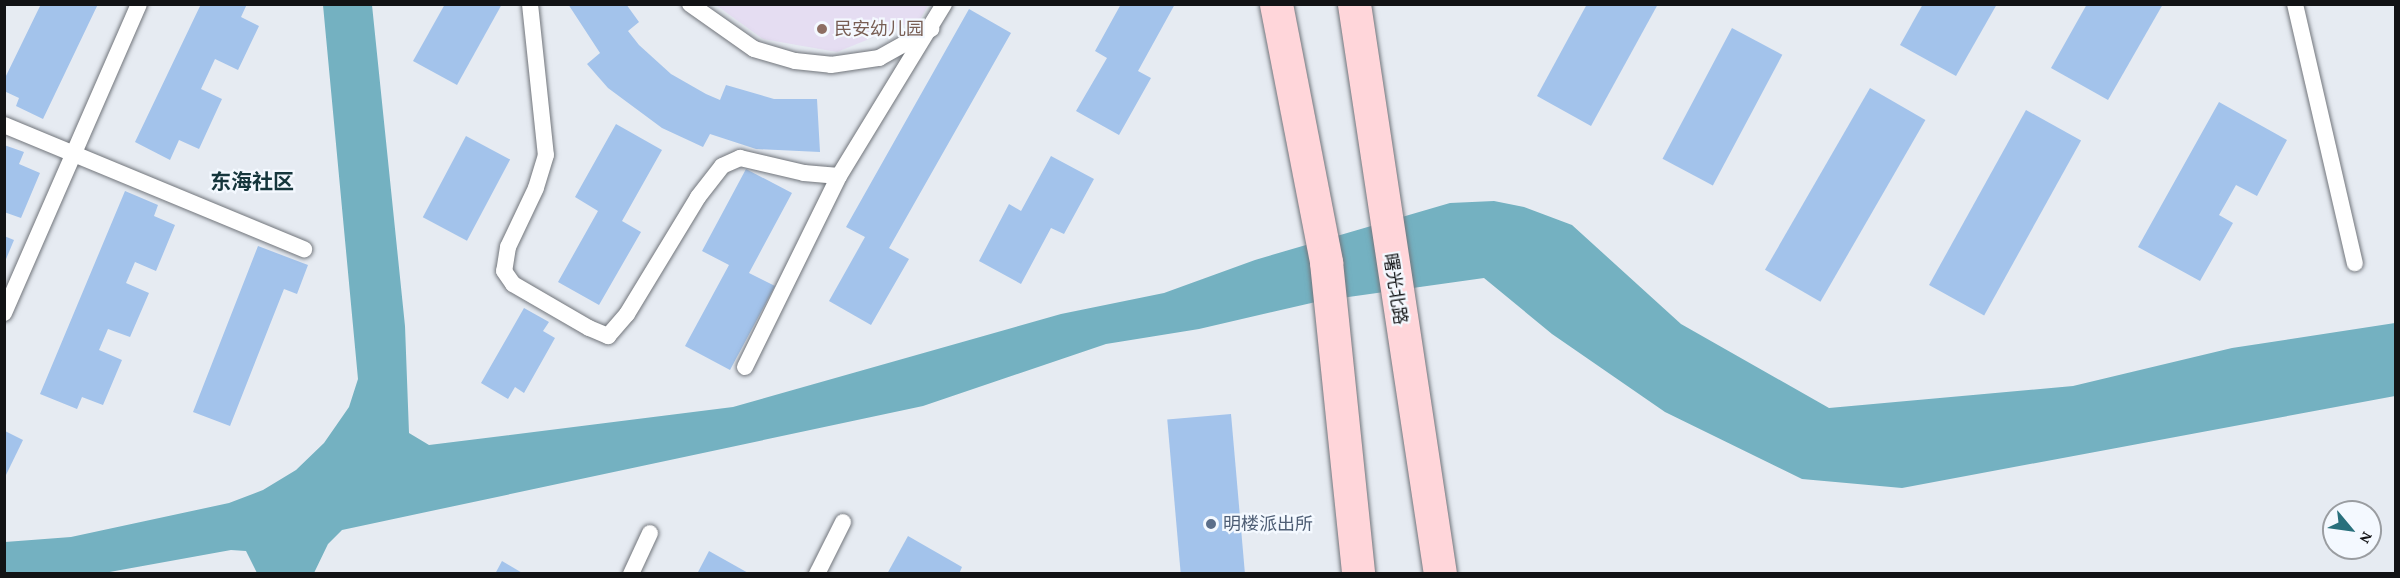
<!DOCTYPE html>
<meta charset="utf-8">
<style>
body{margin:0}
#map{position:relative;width:2400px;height:578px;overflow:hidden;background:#e6ebf2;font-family:"Crimson Pro","Noto Sans SC",serif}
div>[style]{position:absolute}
.education>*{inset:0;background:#e5ddf2}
.water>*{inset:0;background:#74b1c1}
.building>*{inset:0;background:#a3c3eb;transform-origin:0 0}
.roads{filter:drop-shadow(0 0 2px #71757b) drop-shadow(0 0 2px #71757b)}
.lane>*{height:16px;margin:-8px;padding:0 8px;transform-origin:8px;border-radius:8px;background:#fff}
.secondary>*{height:33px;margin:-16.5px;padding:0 16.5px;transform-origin:16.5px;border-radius:16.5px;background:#ffd6da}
.dots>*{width:16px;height:16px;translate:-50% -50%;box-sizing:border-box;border:3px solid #f4f9ff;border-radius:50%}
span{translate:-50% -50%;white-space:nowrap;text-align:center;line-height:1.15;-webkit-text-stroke:4.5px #f4f9ff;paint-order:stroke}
.education-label{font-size:18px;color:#785e54}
.left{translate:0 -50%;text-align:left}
.street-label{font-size:18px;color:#121315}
.service-label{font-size:18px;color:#4e5e75}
.quarter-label{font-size:21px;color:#15363c;font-weight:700}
.frame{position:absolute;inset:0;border:6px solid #121315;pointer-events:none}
.north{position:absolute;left:2322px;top:500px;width:60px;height:60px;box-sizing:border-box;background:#f4f9ff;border:2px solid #9a9da1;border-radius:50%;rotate:119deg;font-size:16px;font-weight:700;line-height:24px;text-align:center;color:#121315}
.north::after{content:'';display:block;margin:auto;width:21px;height:27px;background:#29707c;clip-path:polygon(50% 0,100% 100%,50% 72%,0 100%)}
</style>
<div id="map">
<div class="education">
<i style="clip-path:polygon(716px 5px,928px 5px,921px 18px,837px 52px,763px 39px)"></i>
</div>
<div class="water">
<i style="clip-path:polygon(323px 5px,372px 5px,405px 326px,409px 433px,429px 445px,733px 407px,1061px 314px,1164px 293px,1255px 260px,1450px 203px,1494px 201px,1524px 207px,1572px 225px,1681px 324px,1829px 408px,2073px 386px,2232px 348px,2395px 323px,2395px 396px,1902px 488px,1802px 479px,1665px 412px,1552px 334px,1484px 278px,1320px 301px,1199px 329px,1106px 344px,923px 406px,342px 530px,328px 544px,314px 573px,257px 573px,246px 551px,231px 550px,104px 573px,5px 574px,5px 542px,71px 537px,229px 503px,263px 490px,296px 470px,324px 443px,349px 407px,358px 379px)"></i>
</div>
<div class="building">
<i style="clip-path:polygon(41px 4px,98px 4px,43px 119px,16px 106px,19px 98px,4px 91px,4px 80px)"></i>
<i style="clip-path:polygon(201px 4px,247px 4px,241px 17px,259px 26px,238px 70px,215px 59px,201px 89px,222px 99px,199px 149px,179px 140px,170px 160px,135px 142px)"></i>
<i style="clip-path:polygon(445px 4px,502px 4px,457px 85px,413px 61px)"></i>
<i style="clip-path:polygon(568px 4px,626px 4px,639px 22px,628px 31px,639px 45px,671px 74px,706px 94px,720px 100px,726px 85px,774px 99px,817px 99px,820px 152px,756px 149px,710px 134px,703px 147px,662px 128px,608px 88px,587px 64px,600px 53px)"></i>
<i style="clip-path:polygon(1121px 4px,1175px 4px,1138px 71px,1151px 78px,1119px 135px,1076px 111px,1107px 58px,1095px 51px)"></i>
<i style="clip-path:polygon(1587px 4px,1658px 4px,1591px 126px,1537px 96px)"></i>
<i style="clip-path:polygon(1923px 4px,1997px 4px,1956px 76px,1900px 45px)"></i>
<i style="clip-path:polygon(2087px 4px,2163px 4px,2108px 100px,2051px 68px)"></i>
<i style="clip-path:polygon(969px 9px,1011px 33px,889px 248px,909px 259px,871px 325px,829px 301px,865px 237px,846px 227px)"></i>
<i style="left:1732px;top:28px;width:57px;height:148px;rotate:28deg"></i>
<i style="left:1870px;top:88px;width:64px;height:210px;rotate:30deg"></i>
<i style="clip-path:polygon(2219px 102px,2287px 140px,2257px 196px,2236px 185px,2219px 215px,2233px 223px,2200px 281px,2138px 247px)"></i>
<i style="left:2026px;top:110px;width:63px;height:200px;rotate:29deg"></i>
<i style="clip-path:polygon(616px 124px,662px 150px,622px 221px,641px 232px,599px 305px,558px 282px,598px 211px,575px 197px)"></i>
<i style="left:466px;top:136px;width:50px;height:92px;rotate:28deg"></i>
<i style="clip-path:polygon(4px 145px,24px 152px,19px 164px,40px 173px,21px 218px,4px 212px)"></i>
<i style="clip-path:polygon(1051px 156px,1094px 179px,1064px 234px,1051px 228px,1021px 284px,979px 261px,1009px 204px,1021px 211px)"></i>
<i style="clip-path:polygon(746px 169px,792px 193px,749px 273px,775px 286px,730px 370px,685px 346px,729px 265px,702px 251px)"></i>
<i style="clip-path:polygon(125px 191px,158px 205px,154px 216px,175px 225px,156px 271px,135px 262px,126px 283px,149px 293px,130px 337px,108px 329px,99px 350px,122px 360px,103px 405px,82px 397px,77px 409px,40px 394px)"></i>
<i style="clip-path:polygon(4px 236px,14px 240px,4px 264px)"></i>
<i style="clip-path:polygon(258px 246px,308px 265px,297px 294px,284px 289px,230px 426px,193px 412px)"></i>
<i style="clip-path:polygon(524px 308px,549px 322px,543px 331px,555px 338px,524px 393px,515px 387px,508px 399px,481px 383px)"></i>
<i style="left:1231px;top:414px;width:161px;height:64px;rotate:85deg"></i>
<i style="clip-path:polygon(5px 431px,23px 440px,5px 477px)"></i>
<i style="clip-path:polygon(908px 536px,962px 567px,959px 574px,887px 574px)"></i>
<i style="clip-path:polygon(709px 551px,750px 574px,697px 574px)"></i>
<i style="clip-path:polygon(502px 561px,524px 574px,495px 574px)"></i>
</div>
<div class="roads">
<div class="lane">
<i style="left:530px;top:4px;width:152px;rotate:84deg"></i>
<i style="left:546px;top:155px;width:34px;rotate:107deg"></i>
<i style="left:536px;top:188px;width:65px;rotate:115.4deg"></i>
<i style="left:508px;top:247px;width:24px;rotate:99deg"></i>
<i style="left:504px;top:271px;width:16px;rotate:55deg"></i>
<i style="left:513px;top:284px;width:88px;rotate:30.1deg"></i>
<i style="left:589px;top:328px;width:21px;rotate:23deg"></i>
<i style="left:608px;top:336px;width:29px;rotate:-49deg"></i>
<i style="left:627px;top:314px;width:137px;rotate:-58.7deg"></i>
<i style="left:698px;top:197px;width:39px;rotate:-52deg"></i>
<i style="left:722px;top:166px;width:20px;rotate:-24deg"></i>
<i style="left:740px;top:158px;width:66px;rotate:13.2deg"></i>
<i style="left:804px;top:173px;width:35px;rotate:5deg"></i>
<i style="left:690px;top:4px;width:78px;rotate:35.1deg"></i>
<i style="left:754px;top:49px;width:43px;rotate:16.3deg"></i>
<i style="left:795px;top:61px;width:36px;rotate:6deg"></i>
<i style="left:831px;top:65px;width:49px;rotate:-8.3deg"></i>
<i style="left:879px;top:58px;width:60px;rotate:-29.1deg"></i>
<i style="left:2295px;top:4px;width:266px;rotate:77deg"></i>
<i style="left:4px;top:125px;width:325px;rotate:22.5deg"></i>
<i style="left:4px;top:313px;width:337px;rotate:-66.4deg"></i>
<i style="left:745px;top:367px;width:213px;rotate:-63.8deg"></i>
<i style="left:839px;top:176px;width:202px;rotate:-58.6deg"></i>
<i style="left:631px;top:574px;width:45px;rotate:-65.1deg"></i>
<i style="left:817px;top:574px;width:58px;rotate:-63.4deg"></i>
</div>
<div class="secondary">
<i style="left:1276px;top:4px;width:263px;rotate:79deg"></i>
<i style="left:1326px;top:262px;width:314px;rotate:84.1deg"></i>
<i style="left:1354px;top:4px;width:576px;rotate:81.42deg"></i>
</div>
</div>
<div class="dots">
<i style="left:822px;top:29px;background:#8d6e63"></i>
<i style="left:1211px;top:524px;background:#5c6f8a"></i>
</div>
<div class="education-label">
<span class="left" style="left:834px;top:29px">民安幼儿园</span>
</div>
<div class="street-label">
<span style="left:1395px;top:289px;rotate:81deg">曙光北路</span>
</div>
<div class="service-label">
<span class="left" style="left:1223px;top:524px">明楼派出所</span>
</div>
<div class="quarter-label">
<span style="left:252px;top:182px">东海社区</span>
</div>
<div class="frame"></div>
<div class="north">N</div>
</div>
